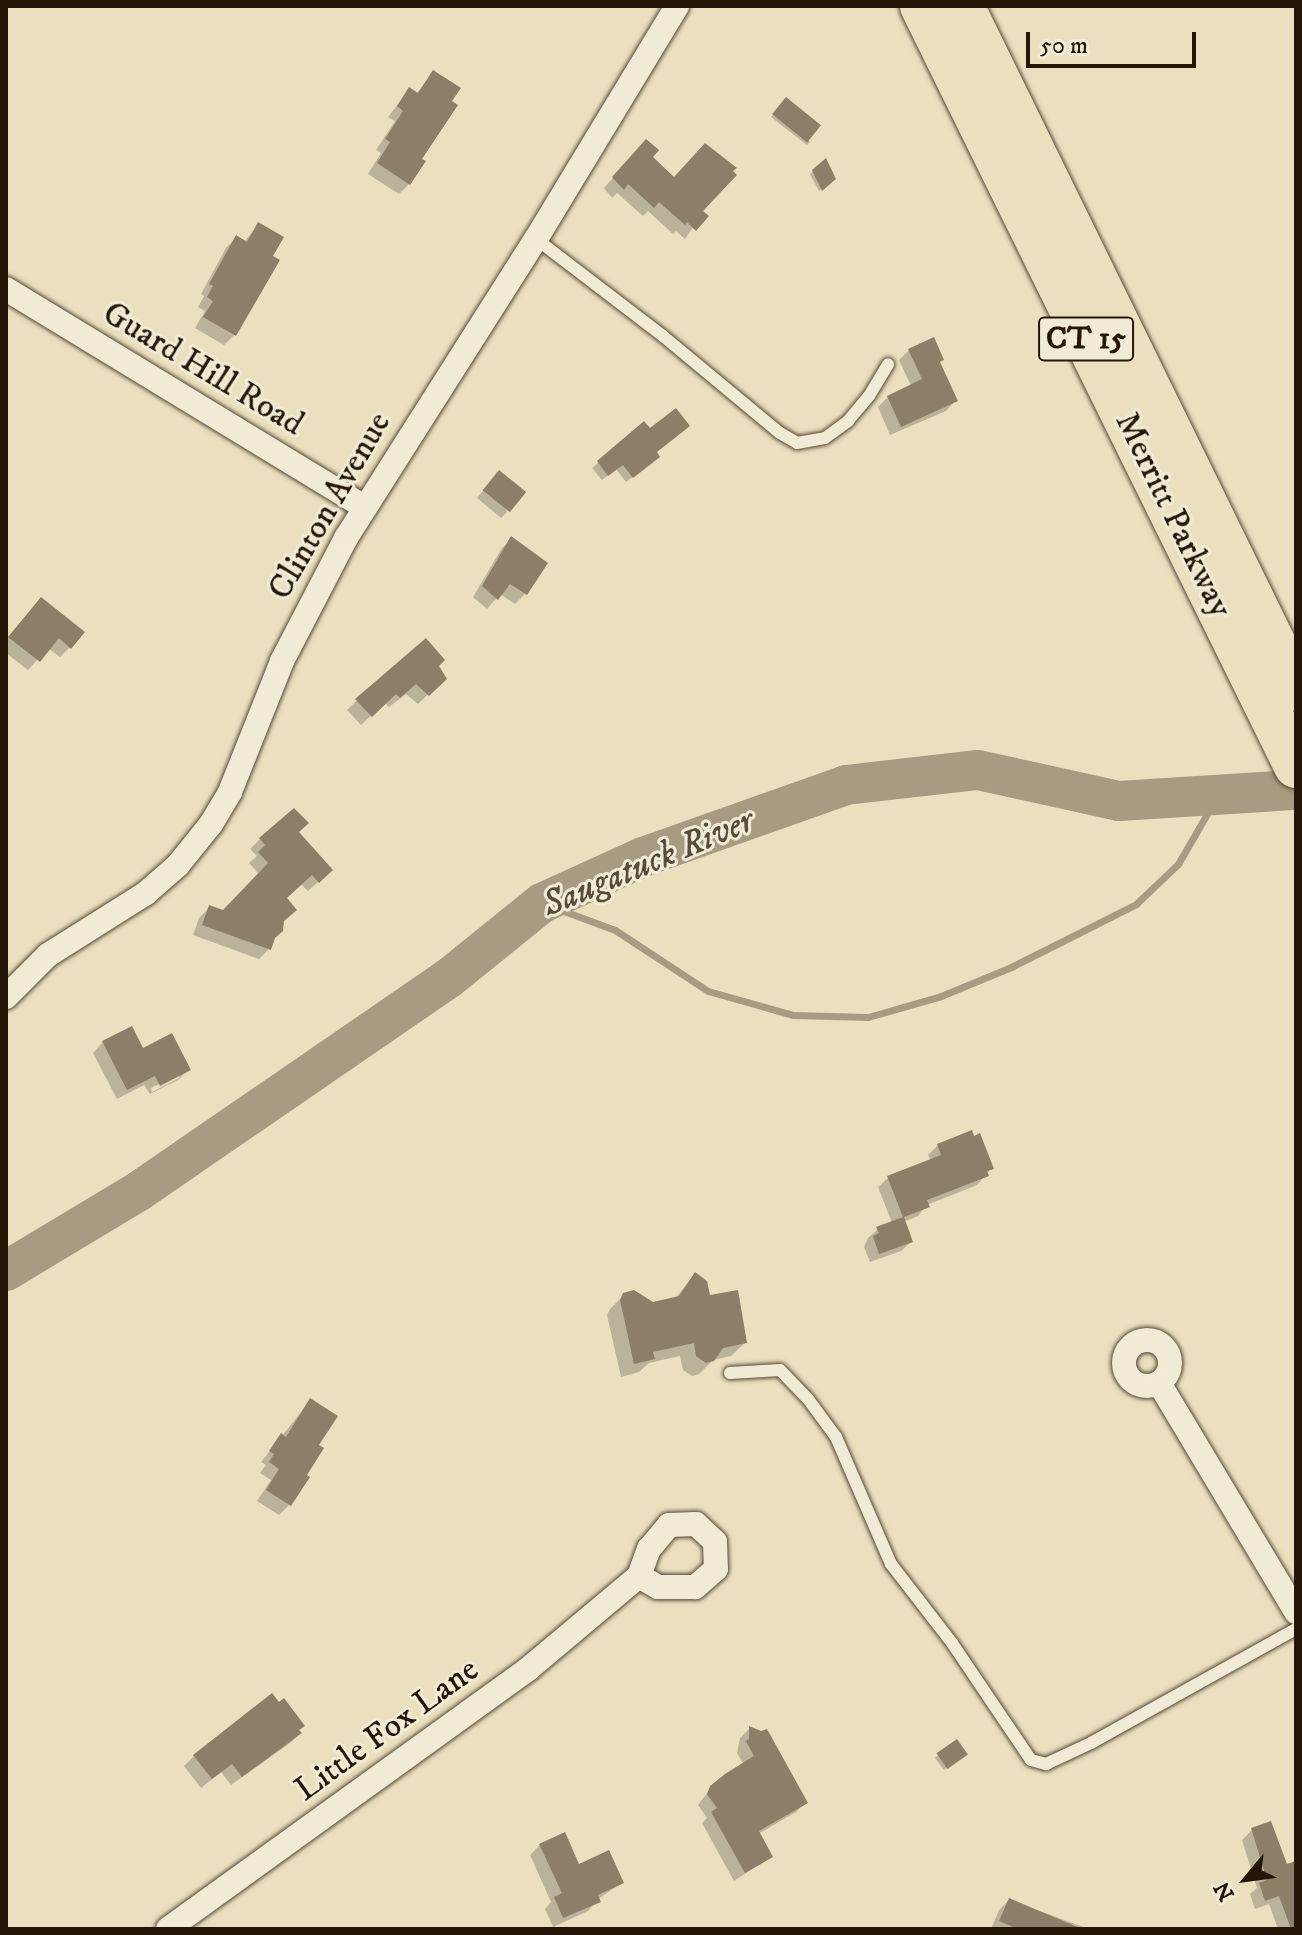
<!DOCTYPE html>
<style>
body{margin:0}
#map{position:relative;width:1302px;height:1935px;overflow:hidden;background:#eae0c0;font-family:"IM FELL DW Pica",serif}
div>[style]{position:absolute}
.shadow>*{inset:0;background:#0003}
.stream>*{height:7px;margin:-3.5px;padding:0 3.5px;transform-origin:3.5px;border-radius:3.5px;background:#a79b81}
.river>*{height:40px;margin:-20px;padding:0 20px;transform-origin:20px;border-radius:20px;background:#a79b81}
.building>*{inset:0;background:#8b7f67;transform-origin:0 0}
.roads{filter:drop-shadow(0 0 2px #564835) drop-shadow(0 0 2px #564835)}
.service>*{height:12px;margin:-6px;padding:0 6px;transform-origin:6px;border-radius:6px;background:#f1ebd6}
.minor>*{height:24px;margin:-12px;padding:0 12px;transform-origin:12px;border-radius:12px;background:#f1ebd6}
.minor>.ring{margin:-12px;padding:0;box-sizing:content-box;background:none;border:24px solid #f1ebd6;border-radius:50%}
.motorway>*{height:44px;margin:-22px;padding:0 22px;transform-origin:22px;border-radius:22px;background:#eae0c0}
span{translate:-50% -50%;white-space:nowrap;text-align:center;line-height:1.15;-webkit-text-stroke:6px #f1ebd6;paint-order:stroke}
.shield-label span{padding:2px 6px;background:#f1ebd6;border:2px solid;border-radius:6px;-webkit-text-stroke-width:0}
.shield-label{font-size:32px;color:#241607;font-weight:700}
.street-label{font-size:34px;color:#241607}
.water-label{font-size:36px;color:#584b38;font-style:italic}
.frame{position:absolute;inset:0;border:8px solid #241607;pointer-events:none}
.north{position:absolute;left:1206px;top:1839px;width:80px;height:80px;-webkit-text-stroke:6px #f1ebd6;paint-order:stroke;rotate:241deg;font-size:22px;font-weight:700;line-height:32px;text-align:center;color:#241607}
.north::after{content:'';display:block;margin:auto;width:28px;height:36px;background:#241607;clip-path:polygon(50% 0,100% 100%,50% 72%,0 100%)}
.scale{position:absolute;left:1026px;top:32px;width:170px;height:36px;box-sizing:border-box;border:4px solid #241607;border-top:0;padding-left:10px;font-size:24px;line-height:28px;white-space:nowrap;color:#241607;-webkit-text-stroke:6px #f1ebd6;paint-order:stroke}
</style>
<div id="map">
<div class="shadow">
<i style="clip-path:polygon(434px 73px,419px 159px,409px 184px,399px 194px,368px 174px,381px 153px,376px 150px,395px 121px,388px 117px,409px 90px,416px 94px)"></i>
<i style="clip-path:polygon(786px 99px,810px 142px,807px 145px,771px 117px)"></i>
<i style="clip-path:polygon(636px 152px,650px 157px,674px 179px,730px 172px,685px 239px,676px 231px,673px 234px,648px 211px,643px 216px,617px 193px,612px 198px,604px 188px)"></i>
<i style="clip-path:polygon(825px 161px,834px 179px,819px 191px,810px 174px)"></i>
<i style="clip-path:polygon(259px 224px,234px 335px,224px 345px,195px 328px,205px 311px,198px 307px,204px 296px,201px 294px,226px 248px,236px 238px,244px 242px)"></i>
<i style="clip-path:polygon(909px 350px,938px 363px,956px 400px,946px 411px,890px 435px,878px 407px,888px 397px,911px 386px,899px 360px)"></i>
<i style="clip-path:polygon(644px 424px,655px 453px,652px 462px,626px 482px,616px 469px,602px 480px,592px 468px)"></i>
<i style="clip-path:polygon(493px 479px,507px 512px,501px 518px,477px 498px)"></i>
<i style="clip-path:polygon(512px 539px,525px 594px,515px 604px,500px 594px,487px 609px,473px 597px,502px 548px)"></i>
<i style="clip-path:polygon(31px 610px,70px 647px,60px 657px,48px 648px,28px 670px,6px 653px,6px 640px)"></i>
<i style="clip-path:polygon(437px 666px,444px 679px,418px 704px,406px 694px,389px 707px,385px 703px,361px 725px,347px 710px,357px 700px)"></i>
<i style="clip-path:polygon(297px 832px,320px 880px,308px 891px,301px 884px,285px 899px,269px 949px,259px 959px,193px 935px,199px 918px,210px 907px,223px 912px,260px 875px,249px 863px,257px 856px,250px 849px,260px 839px)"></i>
<i style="clip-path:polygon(evenodd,103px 1042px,188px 1070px,178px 1080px,150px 1094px,144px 1085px,117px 1099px,93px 1053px,103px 1042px,179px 1074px,179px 1078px,152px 1092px,151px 1088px,179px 1074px)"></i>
<i style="clip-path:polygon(938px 1145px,991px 1169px,977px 1185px,927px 1205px,918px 1216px,903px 1222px,911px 1242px,901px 1251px,870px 1262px,864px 1247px,868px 1238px,878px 1229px,892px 1223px,878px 1187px,888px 1178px,931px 1161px,928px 1155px)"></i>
<i style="clip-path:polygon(695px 1274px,708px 1298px,745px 1343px,731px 1356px,713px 1360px,699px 1374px,692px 1376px,683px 1370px,680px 1356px,649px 1363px,639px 1372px,621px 1377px,607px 1315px,610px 1309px,624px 1295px,652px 1304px,674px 1300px)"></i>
<i style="clip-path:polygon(310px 1401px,316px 1446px,289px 1505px,279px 1515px,257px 1501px,271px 1480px,260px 1473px,266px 1465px,261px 1462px)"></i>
<i style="clip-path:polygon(749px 1729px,806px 1802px,796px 1812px,758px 1834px,771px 1857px,734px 1881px,702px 1823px,707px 1818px,698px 1805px,711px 1788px,744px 1765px,737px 1753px,740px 1738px)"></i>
<i style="clip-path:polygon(298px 1731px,300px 1733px,290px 1743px,231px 1785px,221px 1772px,201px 1788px,184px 1766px,194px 1756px)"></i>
<i style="clip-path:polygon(956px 1742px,963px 1757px,944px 1770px,935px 1758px)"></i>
<i style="clip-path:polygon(1252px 1830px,1286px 1867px,1296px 1866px,1296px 1926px,1289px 1929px,1278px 1929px,1269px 1904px,1255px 1909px,1250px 1894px,1257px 1888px,1242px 1840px)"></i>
<i style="clip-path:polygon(540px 1845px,578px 1866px,622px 1883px,598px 1899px,588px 1911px,553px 1927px,545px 1909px,551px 1902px,530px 1855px)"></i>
<i style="clip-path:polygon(1009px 1900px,1089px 1929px,991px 1929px,999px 1910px)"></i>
</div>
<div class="stream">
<i style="left:542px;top:903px;width:78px;rotate:20.3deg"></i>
<i style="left:615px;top:930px;width:111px;rotate:33.3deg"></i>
<i style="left:708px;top:991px;width:88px;rotate:15.8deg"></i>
<i style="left:793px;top:1015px;width:75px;rotate:1.5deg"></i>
<i style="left:868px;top:1017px;width:76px;rotate:-16deg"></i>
<i style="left:941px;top:996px;width:76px;rotate:-22.5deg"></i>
<i style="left:1011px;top:967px;width:140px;rotate:-26.7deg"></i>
<i style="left:1136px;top:904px;width:58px;rotate:-43.6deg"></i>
<i style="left:1178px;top:864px;width:82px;rotate:-60deg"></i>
</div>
<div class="river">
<i style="left:6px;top:1271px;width:155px;rotate:-31deg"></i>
<i style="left:139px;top:1191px;width:376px;rotate:-34.5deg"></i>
<i style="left:449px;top:978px;width:119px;rotate:-38.9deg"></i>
<i style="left:542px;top:903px;width:111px;rotate:-24.5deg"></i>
<i style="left:643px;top:857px;width:215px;rotate:-19.5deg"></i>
<i style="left:846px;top:785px;width:133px;rotate:-6.5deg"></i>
<i style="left:978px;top:770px;width:144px;rotate:12.4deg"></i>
<i style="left:1119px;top:801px;width:177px;rotate:-3.6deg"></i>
</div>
<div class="building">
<i style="clip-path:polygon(433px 70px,461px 88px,452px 101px,458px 105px,422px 159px,426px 161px,410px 185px,377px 163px,390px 142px,385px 139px,403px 111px,397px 106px,409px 87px,418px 93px)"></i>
<i style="left:786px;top:97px;width:45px;height:22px;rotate:39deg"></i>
<i style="clip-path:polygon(646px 139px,659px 150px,653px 157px,674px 177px,705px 143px,737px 168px,733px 171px,737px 175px,703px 211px,709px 216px,696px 231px,687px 222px,685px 225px,659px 202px,654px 208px,628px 184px,624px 190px,612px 177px)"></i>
<i style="clip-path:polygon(826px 158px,836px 179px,822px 191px,812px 170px)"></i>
<i style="clip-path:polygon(258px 222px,284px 237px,273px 256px,280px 260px,236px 336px,203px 317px,213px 301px,207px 297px,213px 286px,209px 284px,236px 235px,247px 242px)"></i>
<i style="clip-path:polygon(934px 337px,944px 360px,940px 362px,958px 401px,901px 427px,887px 396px,922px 379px,908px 349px)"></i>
<i style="clip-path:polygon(676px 408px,690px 426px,657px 452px,660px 457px,633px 478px,623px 465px,608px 476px,597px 461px,644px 421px,650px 428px)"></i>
<i style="left:499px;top:470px;width:35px;height:26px;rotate:39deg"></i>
<i style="clip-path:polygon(511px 536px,548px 563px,527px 595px,510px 584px,498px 600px,482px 586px)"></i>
<i style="clip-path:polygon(41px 597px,85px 632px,71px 649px,59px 638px,40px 662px,8px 637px)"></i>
<i style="clip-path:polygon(426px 638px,445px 660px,439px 666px,447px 679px,429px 696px,416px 684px,400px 698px,396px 694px,372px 717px,355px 699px)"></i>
<i style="clip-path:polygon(294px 808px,309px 823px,299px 832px,333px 870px,319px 883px,312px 875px,287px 898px,297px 910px,284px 921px,283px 931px,275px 938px,271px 950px,202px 925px,209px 905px,223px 910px,268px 863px,258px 852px,265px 845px,259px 838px)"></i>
<i style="clip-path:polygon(132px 1026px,143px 1048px,172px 1033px,191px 1070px,160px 1086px,155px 1076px,127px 1090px,102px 1041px)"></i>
<i style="clip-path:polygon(972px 1130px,974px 1136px,980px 1133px,994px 1169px,987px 1171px,989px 1176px,927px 1200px,930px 1207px,904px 1217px,913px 1242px,879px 1254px,873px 1236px,879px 1233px,876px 1227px,903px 1217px,887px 1176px,941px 1155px,937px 1144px)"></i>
<i style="clip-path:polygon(695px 1272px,707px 1281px,710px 1295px,738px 1290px,747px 1343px,723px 1348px,714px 1361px,706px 1363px,696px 1356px,694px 1343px,653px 1352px,655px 1359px,634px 1364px,620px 1300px,623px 1293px,634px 1290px,653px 1302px,679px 1296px)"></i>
<i style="clip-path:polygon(310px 1398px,338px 1416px,319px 1445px,324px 1448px,307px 1475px,310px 1477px,291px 1506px,266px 1490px,279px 1469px,269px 1462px,274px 1454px,269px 1451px,281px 1433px,286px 1437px)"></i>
<i style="clip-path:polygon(272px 1693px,279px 1702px,284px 1698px,305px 1726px,299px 1730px,302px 1733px,242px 1777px,232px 1764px,212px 1779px,193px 1755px)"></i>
<i style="clip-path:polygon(749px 1726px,761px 1731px,767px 1729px,808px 1803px,759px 1831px,773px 1857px,745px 1873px,711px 1812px,717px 1808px,707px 1794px,710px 1786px,725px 1774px,754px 1756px,746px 1741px,749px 1739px)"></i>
<i style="left:957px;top:1739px;width:19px;height:25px;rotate:55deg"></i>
<i style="clip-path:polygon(1271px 1821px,1287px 1864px,1296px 1861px,1296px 1929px,1291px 1929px,1279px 1896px,1265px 1901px,1259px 1883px,1267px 1880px,1251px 1828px)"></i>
<i style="clip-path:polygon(565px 1832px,579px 1864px,609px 1850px,624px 1883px,598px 1895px,601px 1902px,563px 1918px,554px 1897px,562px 1893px,539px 1844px)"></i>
<i style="clip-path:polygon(1009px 1898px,1082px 1929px,1018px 1929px,999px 1921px)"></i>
</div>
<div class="roads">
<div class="service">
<i style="left:536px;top:239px;width:160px;rotate:37.4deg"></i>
<i style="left:663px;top:336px;width:152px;rotate:39.7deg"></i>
<i style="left:780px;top:433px;width:20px;rotate:30deg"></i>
<i style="left:797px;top:443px;width:28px;rotate:-10deg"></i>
<i style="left:825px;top:438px;width:29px;rotate:-36deg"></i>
<i style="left:848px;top:421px;width:33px;rotate:-50deg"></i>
<i style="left:869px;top:396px;width:37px;rotate:-59deg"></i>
<i style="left:730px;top:1373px;width:50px;rotate:-3.4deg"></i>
<i style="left:780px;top:1370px;width:40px;rotate:46deg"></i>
<i style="left:808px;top:1399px;width:47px;rotate:53.6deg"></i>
<i style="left:836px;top:1437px;width:138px;rotate:66.6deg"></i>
<i style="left:891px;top:1564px;width:100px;rotate:52.3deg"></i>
<i style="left:952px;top:1643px;width:141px;rotate:56deg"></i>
<i style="left:1031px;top:1760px;width:16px;rotate:15deg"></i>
<i style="left:1046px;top:1764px;width:50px;rotate:-25deg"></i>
<i style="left:1091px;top:1743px;width:235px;rotate:-29.1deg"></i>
</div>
<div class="minor">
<i style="left:6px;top:289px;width:419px;rotate:31.3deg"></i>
<i style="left:6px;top:997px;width:59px;rotate:-45deg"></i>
<i style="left:48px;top:955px;width:115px;rotate:-32.2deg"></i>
<i style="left:145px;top:894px;width:44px;rotate:-41.3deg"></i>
<i style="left:178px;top:865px;width:53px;rotate:-51.2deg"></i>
<i style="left:211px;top:824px;width:37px;rotate:-59deg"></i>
<i style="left:230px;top:792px;width:141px;rotate:-68.3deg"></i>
<i style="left:282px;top:661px;width:139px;rotate:-62.5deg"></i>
<i style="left:346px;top:538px;width:354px;rotate:-57.6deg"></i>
<i style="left:536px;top:239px;width:272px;rotate:-58.8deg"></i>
<i class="ring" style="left:1124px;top:1340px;width:22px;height:22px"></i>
<i style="left:1159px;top:1383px;width:267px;rotate:59.1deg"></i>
<i style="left:168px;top:1929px;width:443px;rotate:-35.8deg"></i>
<i style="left:527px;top:1670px;width:146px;rotate:-40deg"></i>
<i style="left:639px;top:1576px;width:29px;rotate:-70deg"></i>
<i style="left:649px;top:1549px;width:31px;rotate:-50deg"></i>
<i style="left:669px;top:1525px;width:27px;rotate:-2deg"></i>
<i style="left:696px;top:1524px;width:26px;rotate:43deg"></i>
<i style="left:715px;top:1542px;width:27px;rotate:88deg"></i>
<i style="left:716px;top:1569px;width:28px;rotate:139deg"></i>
<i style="left:695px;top:1587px;width:37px;rotate:180deg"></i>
<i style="left:658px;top:1587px;width:22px;rotate:-150deg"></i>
</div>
<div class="motorway">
<i style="left:922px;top:6px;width:847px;rotate:63.8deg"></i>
<i style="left:962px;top:6px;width:760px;rotate:63.94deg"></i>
</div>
</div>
<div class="shield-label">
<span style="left:1086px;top:339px">CT 15</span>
</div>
<div class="street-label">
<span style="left:203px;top:369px;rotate:31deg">Guard Hill Road</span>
<span style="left:330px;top:506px;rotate:-60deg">Clinton Avenue</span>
<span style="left:1173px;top:515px;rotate:64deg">Merritt Parkway</span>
<span style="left:387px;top:1730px;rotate:-36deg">Little Fox Lane</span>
</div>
<div class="water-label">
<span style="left:648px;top:863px;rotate:-23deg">Saugatuck River</span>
</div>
<div class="frame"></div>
<div class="north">N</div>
<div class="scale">50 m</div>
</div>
